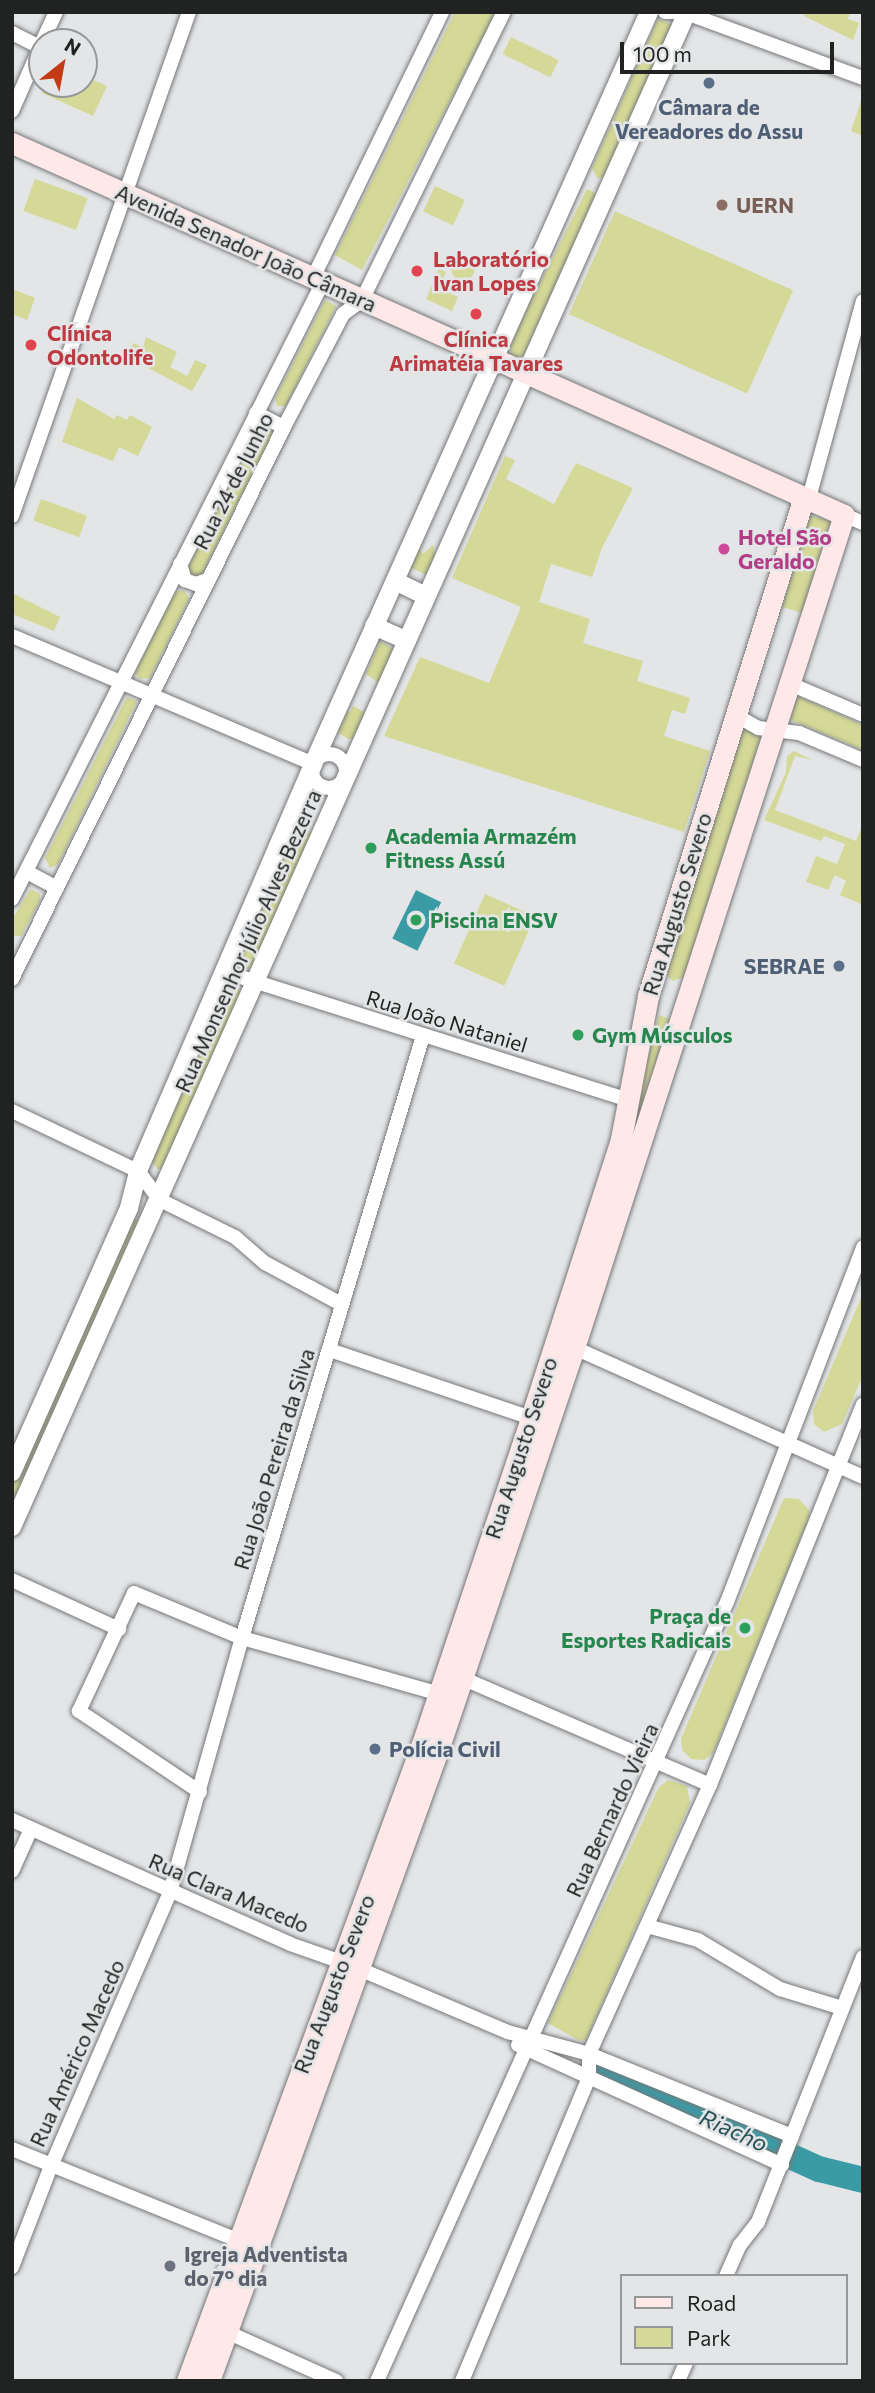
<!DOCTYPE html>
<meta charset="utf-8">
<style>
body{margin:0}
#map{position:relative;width:875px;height:2393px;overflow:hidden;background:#e3e5e7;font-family:Commissioner,sans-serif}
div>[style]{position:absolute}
.green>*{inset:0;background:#d4d997;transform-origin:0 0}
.round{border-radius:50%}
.water>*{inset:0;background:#3b9ba5;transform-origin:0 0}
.river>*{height:26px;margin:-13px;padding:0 13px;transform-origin:13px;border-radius:13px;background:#3b9ba5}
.roads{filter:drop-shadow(0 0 2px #767779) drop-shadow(0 0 2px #767779)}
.minor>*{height:14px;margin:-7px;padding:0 7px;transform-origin:7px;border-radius:7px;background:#fff}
.minor>.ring{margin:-7px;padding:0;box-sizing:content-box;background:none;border:14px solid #fff;border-radius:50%}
.tertiary>*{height:18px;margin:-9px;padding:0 9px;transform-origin:9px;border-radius:9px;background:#fff}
.secondary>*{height:21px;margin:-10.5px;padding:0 10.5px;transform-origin:10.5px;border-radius:10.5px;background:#fee8e8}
.dots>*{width:19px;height:19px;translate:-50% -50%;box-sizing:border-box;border:4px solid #e3e5e7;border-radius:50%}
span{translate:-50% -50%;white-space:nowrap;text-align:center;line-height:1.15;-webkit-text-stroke:5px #e3e5e7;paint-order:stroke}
.service-label{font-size:21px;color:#4e5e75;font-weight:700}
.right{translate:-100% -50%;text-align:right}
.left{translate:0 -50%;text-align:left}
.education-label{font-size:21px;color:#785e54;font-weight:700}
.street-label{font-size:21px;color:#212222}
.health-label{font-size:21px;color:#be3a42;font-weight:700}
.hotel-label{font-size:21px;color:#b23c85;font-weight:700}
.leisure-label{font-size:21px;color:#27864d;font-weight:700}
.worship-label{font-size:21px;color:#5b616d;font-weight:700}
.water-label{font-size:23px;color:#275256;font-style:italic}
.frame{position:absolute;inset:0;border:14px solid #212222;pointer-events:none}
.legend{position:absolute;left:620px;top:2274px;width:228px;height:91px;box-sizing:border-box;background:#e3e5e7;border:2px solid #959798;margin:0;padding:9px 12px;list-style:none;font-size:21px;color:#212222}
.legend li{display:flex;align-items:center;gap:14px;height:35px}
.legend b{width:35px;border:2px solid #959798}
.north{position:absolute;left:28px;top:28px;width:70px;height:70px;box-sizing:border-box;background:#e3e5e7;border:2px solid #959798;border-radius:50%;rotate:31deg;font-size:19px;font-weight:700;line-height:28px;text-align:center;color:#212222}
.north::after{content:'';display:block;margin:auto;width:24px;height:32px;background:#c33a17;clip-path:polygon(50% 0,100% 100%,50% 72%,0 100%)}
.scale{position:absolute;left:620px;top:42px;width:214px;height:32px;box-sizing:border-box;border:4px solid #212222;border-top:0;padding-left:9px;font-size:21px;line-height:24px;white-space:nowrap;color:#212222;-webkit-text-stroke:5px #e3e5e7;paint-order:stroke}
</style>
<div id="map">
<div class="green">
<i style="clip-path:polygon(455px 12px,496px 12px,362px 270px,335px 255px)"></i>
<i style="clip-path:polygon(805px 12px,850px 12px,848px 19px,859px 23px,853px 40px,804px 16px)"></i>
<i style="clip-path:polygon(658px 19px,673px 25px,604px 177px,597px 178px,592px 168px)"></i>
<i style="left:511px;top:37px;width:53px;height:19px;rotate:26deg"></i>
<i style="clip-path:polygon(84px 76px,107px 86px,93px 116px,42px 93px,46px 84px,84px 84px)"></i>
<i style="clip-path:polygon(863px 95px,863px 136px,851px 131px)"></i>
<i style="left:35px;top:179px;width:56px;height:34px;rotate:20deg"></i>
<i style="left:435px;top:186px;width:33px;height:28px;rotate:25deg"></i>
<i style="clip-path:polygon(587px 189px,595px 193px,594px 200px,525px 353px,521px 358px,511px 355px,510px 343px)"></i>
<i style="left:615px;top:211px;width:195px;height:113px;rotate:24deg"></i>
<i class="round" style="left:451px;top:256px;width:24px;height:24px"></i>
<i style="clip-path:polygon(439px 269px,446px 272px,439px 288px,458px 297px,452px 311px,426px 299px)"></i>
<i style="clip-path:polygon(12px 289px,35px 298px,27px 320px,12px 314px)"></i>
<i style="clip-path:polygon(325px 300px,336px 306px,286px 406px,277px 406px,275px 399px)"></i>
<i style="clip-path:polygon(146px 337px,177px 352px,170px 367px,187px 376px,195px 360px,207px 365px,192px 391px,127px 357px,133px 343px,143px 347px)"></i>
<i style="clip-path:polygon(77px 398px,114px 419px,117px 415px,127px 420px,130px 415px,152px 427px,138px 456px,119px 447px,113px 461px,62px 442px)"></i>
<i style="clip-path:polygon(261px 424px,274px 431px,201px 576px,192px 577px,187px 569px)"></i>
<i style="clip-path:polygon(505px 456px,515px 460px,506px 479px,554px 504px,576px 463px,633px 488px,602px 548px,592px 577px,551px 564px,539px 602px,590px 619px,583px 643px,643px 661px,637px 681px,690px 698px,685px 714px,672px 710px,664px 736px,710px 751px,684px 832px,384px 736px,420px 657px,489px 683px,521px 607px,452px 578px)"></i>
<i style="left:41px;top:499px;width:49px;height:23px;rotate:20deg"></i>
<i style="left:810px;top:515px;width:21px;height:96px;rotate:17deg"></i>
<i style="clip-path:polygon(417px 545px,423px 554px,433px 545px,437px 562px,427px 575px,409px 567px)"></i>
<i style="clip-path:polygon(184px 590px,189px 598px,150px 678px,139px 679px,135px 672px,175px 591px)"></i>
<i style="clip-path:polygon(12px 593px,60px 617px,54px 631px,12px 614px)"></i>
<i style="clip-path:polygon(380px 641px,395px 650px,379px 683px,366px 674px)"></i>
<i style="clip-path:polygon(127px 697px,137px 701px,58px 864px,50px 868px,45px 858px)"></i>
<i style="clip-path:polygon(800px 697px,863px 725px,863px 750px,791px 720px,792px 703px)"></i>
<i style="clip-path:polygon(353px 706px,366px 713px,354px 738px,348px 739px,336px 731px,344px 708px,350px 713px)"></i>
<i style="clip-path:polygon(743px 725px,762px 733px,684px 977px,673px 981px,665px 974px)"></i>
<i style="clip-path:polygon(794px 751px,812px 760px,795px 756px,775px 810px,856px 841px,863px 824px,863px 905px,840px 895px,846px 881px,835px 875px,828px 890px,806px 882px,816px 856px,837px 864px,845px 844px,824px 836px,821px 841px,764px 820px,786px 772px,787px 756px)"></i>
<i style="clip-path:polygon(300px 827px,313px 833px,253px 968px,247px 969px,237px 961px)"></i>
<i style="clip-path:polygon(31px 889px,40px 894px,40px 900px,21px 936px,12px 936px,12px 919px)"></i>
<i style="left:485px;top:894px;width:55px;height:76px;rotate:24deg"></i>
<i style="clip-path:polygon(230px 985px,237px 985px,241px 993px,162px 1169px,158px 1169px,151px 1161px)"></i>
<i style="clip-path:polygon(659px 1015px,670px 1019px,568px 1330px,636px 1105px)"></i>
<i style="clip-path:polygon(137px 1219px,140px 1221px,12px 1514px,12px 1487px,131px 1221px)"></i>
<i style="clip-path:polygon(863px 1293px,863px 1375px,842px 1424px,824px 1432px,814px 1424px,813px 1411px)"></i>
<i style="clip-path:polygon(784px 1498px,799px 1499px,809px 1510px,809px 1518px,713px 1753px,704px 1760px,691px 1759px,682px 1750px,681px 1739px)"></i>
<i style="clip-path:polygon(668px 1780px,687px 1786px,690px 1803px,586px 2040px,580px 2041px,548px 2023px,659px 1787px)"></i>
</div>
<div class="water">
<i style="left:416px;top:890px;width:28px;height:54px;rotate:26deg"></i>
</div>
<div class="river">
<i style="left:607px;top:2073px;width:233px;rotate:24.4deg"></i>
<i style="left:819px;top:2169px;width:45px;rotate:14deg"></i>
</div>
<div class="roads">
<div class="minor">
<i style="left:665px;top:12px;width:19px"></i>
<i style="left:686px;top:13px;width:189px;rotate:20.2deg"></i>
<i style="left:12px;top:33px;width:31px;rotate:27deg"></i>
<i style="left:42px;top:42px;width:33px;rotate:-65deg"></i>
<i style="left:12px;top:111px;width:74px;rotate:-66.2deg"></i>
<i style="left:313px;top:278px;width:296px;rotate:-64.1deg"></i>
<i style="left:256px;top:413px;width:31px;rotate:27deg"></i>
<i style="left:809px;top:498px;width:204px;rotate:-74.7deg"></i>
<i style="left:844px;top:515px;width:21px;rotate:23deg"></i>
<i style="left:12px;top:516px;width:534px;rotate:-70.65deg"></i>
<i style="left:180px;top:564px;width:17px;rotate:73deg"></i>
<i style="left:185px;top:580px;width:12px;rotate:20deg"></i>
<i style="left:196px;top:584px;width:12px;rotate:-20deg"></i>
<i style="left:12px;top:636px;width:327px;rotate:23deg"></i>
<i style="left:788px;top:683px;width:82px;rotate:23.1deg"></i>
<i style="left:735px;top:715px;width:26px;rotate:29deg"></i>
<i style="left:758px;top:728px;width:41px;rotate:7deg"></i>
<i style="left:799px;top:733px;width:69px;rotate:22.9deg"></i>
<i class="ring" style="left:312px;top:754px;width:20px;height:20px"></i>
<i style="left:27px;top:872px;width:34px;rotate:28deg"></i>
<i style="left:12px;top:899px;width:691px;rotate:-63.25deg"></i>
<i style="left:225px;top:972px;width:421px;rotate:17.6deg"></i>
<i style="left:12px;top:979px;width:615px;rotate:-63.77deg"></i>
<i style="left:284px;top:427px;width:127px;rotate:-62.4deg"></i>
<i style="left:343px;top:314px;width:24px;rotate:-36deg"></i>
<i style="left:362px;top:300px;width:321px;rotate:-63.8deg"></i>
<i style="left:12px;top:1111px;width:140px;rotate:25.5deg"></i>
<i style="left:138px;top:1171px;width:36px;rotate:53deg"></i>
<i style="left:160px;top:1200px;width:84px;rotate:26.3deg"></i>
<i style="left:235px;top:1237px;width:40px;rotate:41deg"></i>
<i style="left:265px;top:1263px;width:86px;rotate:28.3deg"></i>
<i style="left:568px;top:1345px;width:323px;rotate:24.1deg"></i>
<i style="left:330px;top:1350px;width:212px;rotate:18.7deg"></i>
<i style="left:12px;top:1580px;width:118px;rotate:24.6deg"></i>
<i style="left:462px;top:1678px;width:270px;rotate:23.3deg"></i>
<i style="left:200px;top:1792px;width:146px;rotate:-146.2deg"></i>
<i style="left:79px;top:1711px;width:130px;rotate:-65deg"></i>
<i style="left:134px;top:1593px;width:117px;rotate:22.6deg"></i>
<i style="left:242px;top:1638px;width:206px;rotate:15.8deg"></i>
<i style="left:12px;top:1820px;width:304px;rotate:24deg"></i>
<i style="left:290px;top:1944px;width:64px;rotate:19.3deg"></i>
<i style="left:350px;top:1965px;width:172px;rotate:23deg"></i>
<i style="left:508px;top:2032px;width:84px;rotate:15.2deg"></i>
<i style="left:589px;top:2054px;width:219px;rotate:22deg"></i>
<i style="left:12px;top:1871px;width:46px;rotate:-65.7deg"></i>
<i style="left:647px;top:1926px;width:53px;rotate:15.4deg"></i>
<i style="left:698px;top:1940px;width:96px;rotate:30.9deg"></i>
<i style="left:780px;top:1989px;width:65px;rotate:17deg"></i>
<i style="left:518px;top:2045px;width:290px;rotate:24.4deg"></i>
<i style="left:12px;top:2149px;width:243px;rotate:22deg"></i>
<i style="left:12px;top:2267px;width:108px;rotate:-68.9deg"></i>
<i style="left:51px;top:2166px;width:299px;rotate:-66.5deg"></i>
<i style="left:170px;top:1892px;width:264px;rotate:-74.2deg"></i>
<i style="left:242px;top:1638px;width:629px;rotate:-73.27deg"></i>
<i style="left:726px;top:2276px;width:34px;rotate:-66deg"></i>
<i style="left:740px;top:2245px;width:29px;rotate:-52deg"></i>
<i style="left:758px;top:2222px;width:285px;rotate:-68.4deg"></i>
<i style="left:227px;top:2332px;width:120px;rotate:24.2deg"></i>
<i style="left:377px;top:2381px;width:854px;rotate:-65.81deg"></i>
<i style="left:727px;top:1602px;width:380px;rotate:-69deg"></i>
<i style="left:462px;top:2381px;width:329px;rotate:-67.3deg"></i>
<i style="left:589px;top:2077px;width:23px;rotate:-90deg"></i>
<i style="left:589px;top:2054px;width:295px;rotate:-65.8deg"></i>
<i style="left:710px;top:1785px;width:410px;rotate:-68.1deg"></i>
<i style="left:678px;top:2381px;width:20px;rotate:-66deg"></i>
</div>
<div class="tertiary">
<i style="left:395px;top:581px;width:34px;rotate:26deg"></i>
<i style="left:374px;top:626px;width:36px;rotate:24deg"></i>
<i style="left:12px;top:1472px;width:289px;rotate:-66.1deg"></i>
<i style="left:129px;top:1208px;width:38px;rotate:-76deg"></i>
<i style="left:138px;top:1171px;width:443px;rotate:-66.7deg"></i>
<i style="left:313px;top:764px;width:824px;rotate:-65.92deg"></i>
<i style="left:12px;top:1527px;width:1659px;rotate:-65.98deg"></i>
</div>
<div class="secondary">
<i style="left:12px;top:143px;width:911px;rotate:24.09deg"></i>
<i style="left:844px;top:515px;width:876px;rotate:107.96deg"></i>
<i style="left:574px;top:1348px;width:424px;rotate:108.7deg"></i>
<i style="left:438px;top:1750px;width:671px;rotate:109.95deg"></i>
<i style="left:187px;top:2381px;width:679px;rotate:-69.75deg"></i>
<i style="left:422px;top:1744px;width:344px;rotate:-71.5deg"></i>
<i style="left:531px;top:1418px;width:293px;rotate:-72.1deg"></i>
<i style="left:621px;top:1139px;width:146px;rotate:-79.3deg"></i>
<i style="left:648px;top:996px;width:520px;rotate:-72.65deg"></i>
</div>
</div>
<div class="dots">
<i style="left:709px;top:83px;background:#5c6f8a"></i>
<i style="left:722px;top:205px;background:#8d6e63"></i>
<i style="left:417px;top:271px;background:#e0444e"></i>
<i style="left:476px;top:314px;background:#e0444e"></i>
<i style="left:31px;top:345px;background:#e0444e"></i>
<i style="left:724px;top:549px;background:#d1479c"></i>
<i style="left:371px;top:848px;background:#2e9e5b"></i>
<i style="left:416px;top:920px;background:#2e9e5b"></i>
<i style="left:839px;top:966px;background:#5c6f8a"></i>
<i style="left:578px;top:1035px;background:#2e9e5b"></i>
<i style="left:745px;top:1628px;background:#2e9e5b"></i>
<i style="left:375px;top:1749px;background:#5c6f8a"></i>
<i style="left:170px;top:2266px;background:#6b7280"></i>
</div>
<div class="service-label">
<span style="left:709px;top:119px">Câmara de<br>Vereadores do Assu</span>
<span class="right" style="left:825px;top:966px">SEBRAE</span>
<span class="left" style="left:389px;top:1749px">Polícia Civil</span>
</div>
<div class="education-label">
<span class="left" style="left:736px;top:205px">UERN</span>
</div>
<div class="street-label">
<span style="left:246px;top:248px;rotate:24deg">Avenida Senador João Câmara</span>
<span style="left:233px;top:481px;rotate:-63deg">Rua 24 de Junho</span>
<span style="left:677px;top:904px;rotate:-73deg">Rua Augusto Severo</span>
<span style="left:248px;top:941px;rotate:-66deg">Rua Monsenhor Júlio Alves Bezerra</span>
<span style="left:447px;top:1021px;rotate:17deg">Rua João Nataniel</span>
<span style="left:521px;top:1448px;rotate:-72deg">Rua Augusto Severo</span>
<span style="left:274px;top:1459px;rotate:-73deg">Rua João Pereira da Silva</span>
<span style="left:612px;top:1810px;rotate:-65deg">Rua Bernardo Vieira</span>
<span style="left:229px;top:1893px;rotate:23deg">Rua Clara Macedo</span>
<span style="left:334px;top:1984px;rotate:-69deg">Rua Augusto Severo</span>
<span style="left:77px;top:2053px;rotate:-66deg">Rua Américo Macedo</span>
</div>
<div class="health-label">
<span class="left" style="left:433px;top:271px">Laboratório<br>Ivan Lopes</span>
<span class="left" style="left:47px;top:345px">Clínica<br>Odontolife</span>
<span style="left:476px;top:351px">Clínica<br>Arimatéia Tavares</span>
</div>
<div class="hotel-label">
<span class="left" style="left:738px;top:549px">Hotel São<br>Geraldo</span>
</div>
<div class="leisure-label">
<span class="left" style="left:385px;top:848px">Academia Armazém<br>Fitness Assú</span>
<span class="left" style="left:430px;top:920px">Piscina ENSV</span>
<span class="left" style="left:592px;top:1035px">Gym Músculos</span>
<span class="right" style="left:731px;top:1628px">Praça de<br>Esportes Radicais</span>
</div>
<div class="worship-label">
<span class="left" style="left:184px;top:2266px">Igreja Adventista<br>do 7º dia</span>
</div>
<div class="water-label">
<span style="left:734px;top:2130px;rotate:24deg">Riacho</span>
</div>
<div class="frame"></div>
<ul class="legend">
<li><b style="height:9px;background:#fee8e8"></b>Road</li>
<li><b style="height:19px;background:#d4d997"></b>Park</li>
</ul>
<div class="north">N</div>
<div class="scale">100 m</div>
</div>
